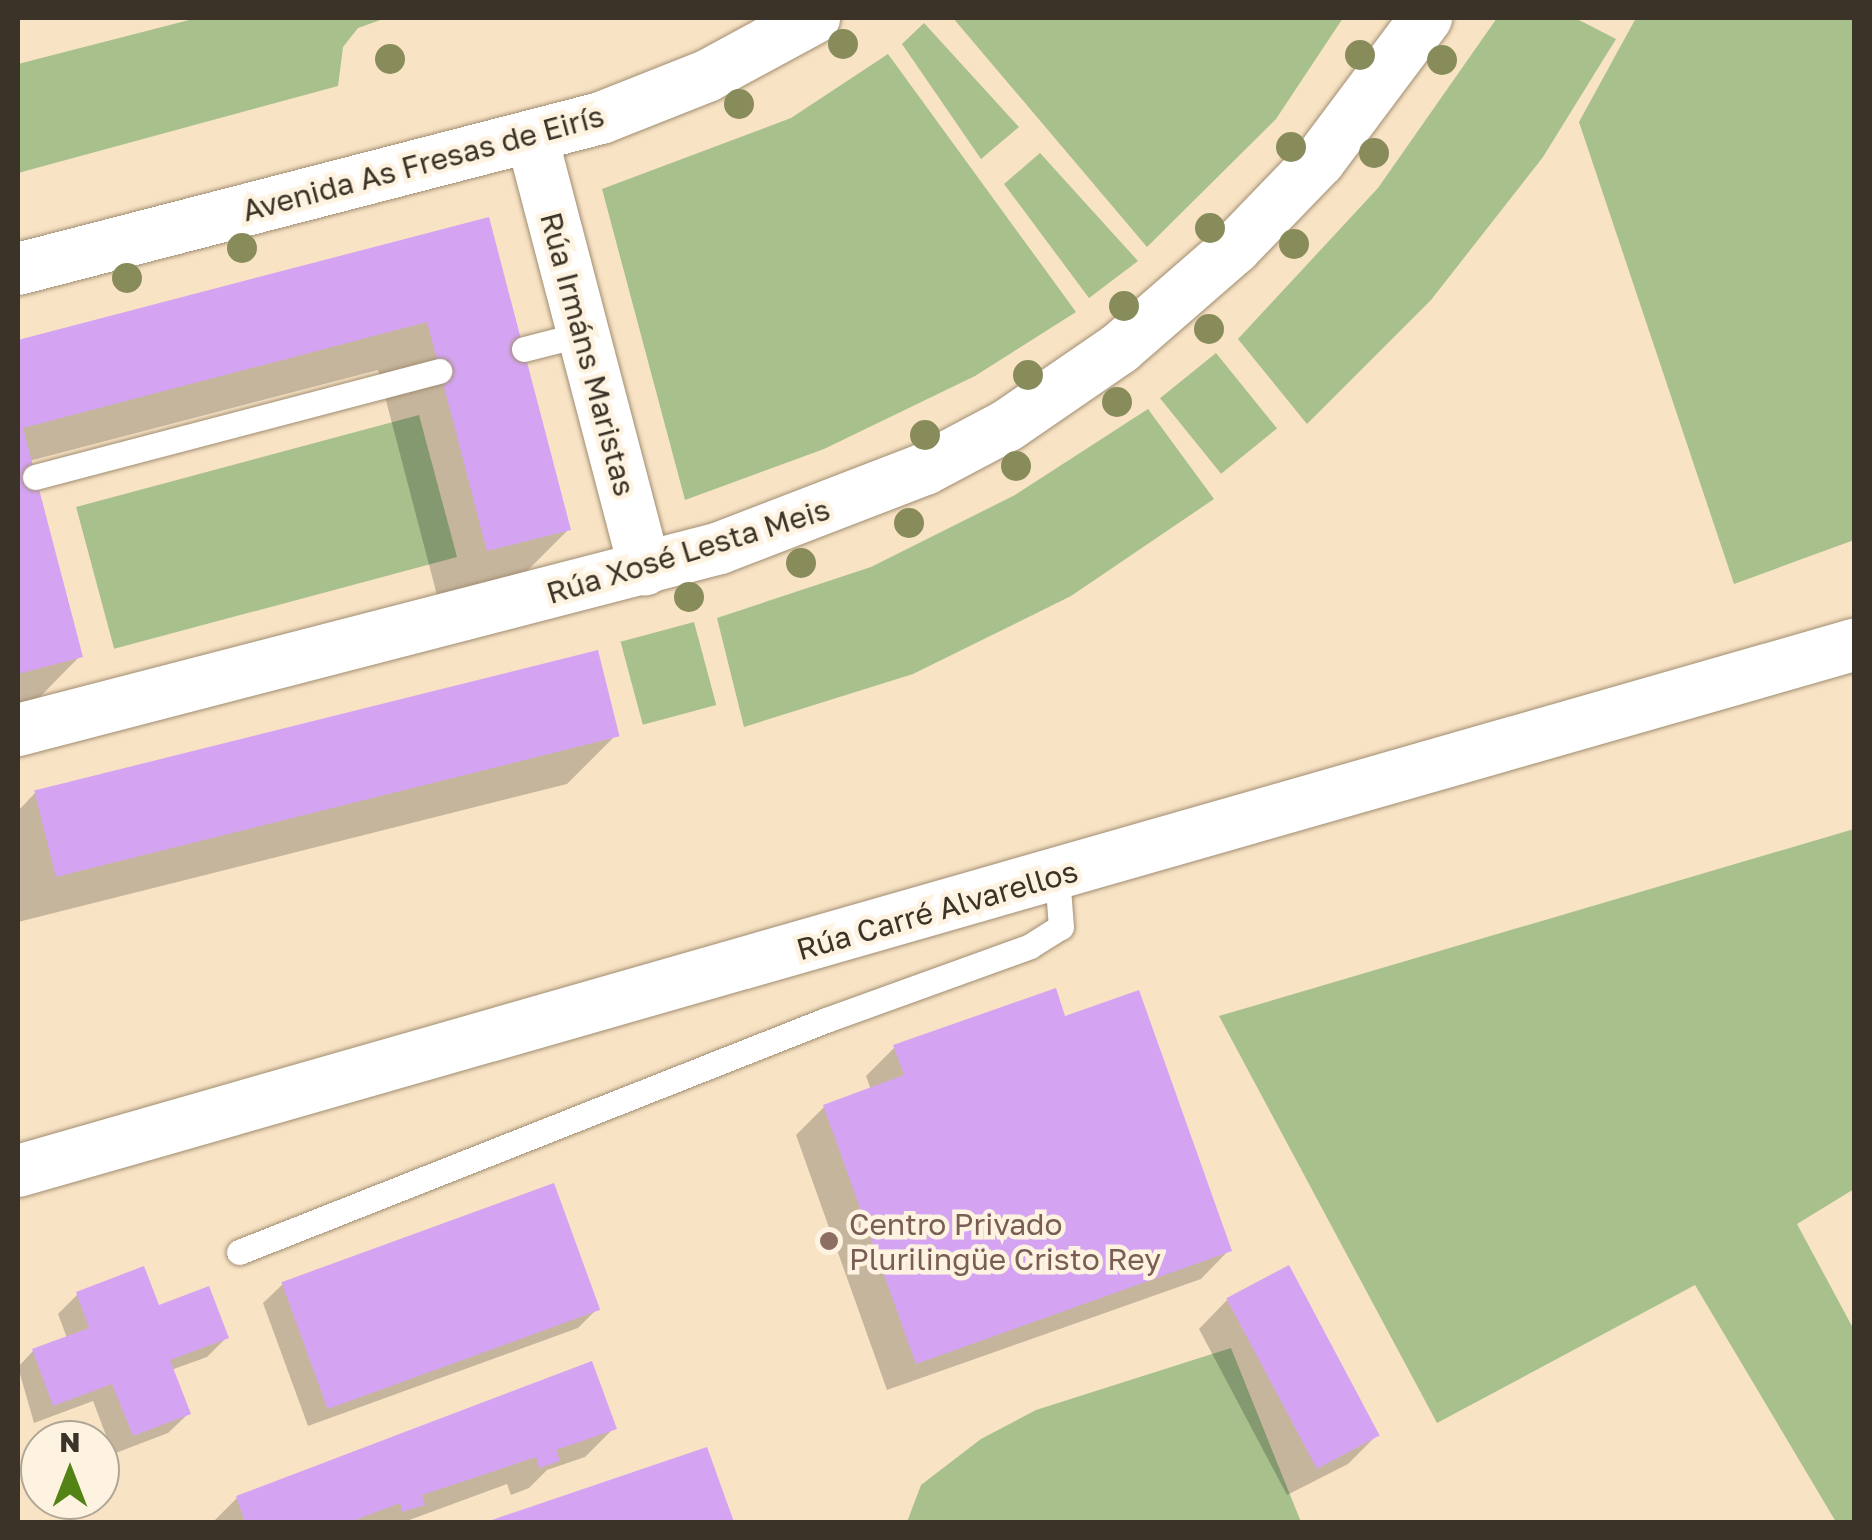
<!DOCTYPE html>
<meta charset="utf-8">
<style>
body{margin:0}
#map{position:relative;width:1872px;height:1540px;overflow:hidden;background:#f8e3c5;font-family:"Golos Text",sans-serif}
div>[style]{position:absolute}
.green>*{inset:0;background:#a7c08c;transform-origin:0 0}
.shadow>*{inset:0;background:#0003}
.building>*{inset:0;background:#d4a4f3;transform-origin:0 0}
.roads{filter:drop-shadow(0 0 2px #a08d71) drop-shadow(0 0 2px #a08d71)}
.service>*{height:25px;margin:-12.5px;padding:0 12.5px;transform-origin:12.5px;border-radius:12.5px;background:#fff}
.minor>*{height:52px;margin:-26px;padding:0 26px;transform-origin:26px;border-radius:26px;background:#fff}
.trees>*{width:30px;height:30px;margin:-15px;border-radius:50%;background:#888c5b}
.dots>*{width:28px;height:28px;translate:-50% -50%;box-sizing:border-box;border:5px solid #fef2e0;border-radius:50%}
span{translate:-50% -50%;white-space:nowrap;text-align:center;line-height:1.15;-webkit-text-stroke:9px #fef2e0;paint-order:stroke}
.street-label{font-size:30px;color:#3b3327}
.education-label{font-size:30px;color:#785e54}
.left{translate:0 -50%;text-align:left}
.frame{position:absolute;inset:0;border:20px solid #3b3327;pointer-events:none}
.north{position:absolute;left:20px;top:1420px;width:100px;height:100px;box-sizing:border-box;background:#fef2e0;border:2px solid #b0a696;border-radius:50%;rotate:0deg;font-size:28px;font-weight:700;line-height:40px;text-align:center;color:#3b3327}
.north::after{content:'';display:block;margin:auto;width:35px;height:45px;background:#528314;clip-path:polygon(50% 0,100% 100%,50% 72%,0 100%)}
</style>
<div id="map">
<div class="green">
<i style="clip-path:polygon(197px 18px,386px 18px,358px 28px,343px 47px,338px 86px,18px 173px,18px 64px)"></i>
<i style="clip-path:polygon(953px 18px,1343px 18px,1276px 119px,1147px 247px)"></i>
<i style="clip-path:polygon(1497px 18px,1575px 18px,1616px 39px,1543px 157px,1431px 300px,1307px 424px,1238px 339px,1378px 188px)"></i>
<i style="clip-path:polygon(1636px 18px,1854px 18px,1854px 540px,1734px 584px,1579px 122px)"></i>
<i style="clip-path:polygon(924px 23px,1019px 127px,981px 159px,902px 44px)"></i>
<i style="clip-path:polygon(888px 54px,1076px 312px,975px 376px,824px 449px,685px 500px,602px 189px,791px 118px)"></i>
<i style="clip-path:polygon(1040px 153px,1138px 261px,1089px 298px,1004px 184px)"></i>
<i style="left:1216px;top:353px;width:97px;height:72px;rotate:51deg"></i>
<i style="clip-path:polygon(1148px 409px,1214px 499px,1071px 596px,913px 674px,744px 727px,717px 618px,871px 567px,1015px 495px)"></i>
<i style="left:419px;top:415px;width:147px;height:355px;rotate:75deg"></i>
<i style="left:694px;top:622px;width:86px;height:76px;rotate:75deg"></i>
<i style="clip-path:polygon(1854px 829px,1854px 1189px,1797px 1224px,1854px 1330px,1854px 1522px,1836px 1522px,1695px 1285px,1437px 1423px,1219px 1016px)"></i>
<i style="clip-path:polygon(1231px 1348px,1301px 1522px,907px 1522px,921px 1485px,981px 1439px,1036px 1410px)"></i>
</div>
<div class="shadow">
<i style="clip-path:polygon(487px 220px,569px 529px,520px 578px,438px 599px,378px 370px,29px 461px,80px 656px,31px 706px,18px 709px,18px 343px)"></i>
<i style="clip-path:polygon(616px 735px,567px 784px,18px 922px,18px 811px,35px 793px)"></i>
<i style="clip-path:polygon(895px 1047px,1229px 1250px,1201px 1279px,887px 1390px,796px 1135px,824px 1107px,871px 1090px,866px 1076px)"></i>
<i style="clip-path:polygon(283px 1284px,597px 1309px,578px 1328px,308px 1426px,263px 1303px)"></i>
<i style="clip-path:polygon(77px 1295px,158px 1308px,226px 1338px,207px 1357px,171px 1370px,188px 1414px,168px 1433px,113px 1454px,93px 1401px,34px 1423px,18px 1367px,33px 1351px,67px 1338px,58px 1314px)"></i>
<i style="clip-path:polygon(1227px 1300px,1376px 1436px,1348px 1464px,1287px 1495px,1199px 1329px)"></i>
<i style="clip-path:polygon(614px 1428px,585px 1457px,547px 1470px,529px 1488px,511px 1495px,507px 1484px,404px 1522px,213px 1522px,237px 1498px)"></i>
<i style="clip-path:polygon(706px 1450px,732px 1522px,499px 1522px)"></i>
</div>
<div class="building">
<i style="clip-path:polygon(489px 217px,571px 530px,487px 551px,427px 322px,23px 428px,83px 657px,18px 674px,18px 340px)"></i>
<i style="left:598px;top:650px;width:89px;height:581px;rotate:76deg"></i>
<i style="clip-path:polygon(1056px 988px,1065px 1016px,1139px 990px,1232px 1251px,916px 1364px,823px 1105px,904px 1075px,893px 1045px)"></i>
<i style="left:554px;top:1183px;width:135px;height:290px;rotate:70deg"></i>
<i style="left:1289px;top:1265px;width:193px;height:71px;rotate:62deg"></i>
<i style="clip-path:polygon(144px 1266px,159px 1305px,209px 1286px,229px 1338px,170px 1360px,191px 1414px,133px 1436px,112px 1384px,53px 1406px,32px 1349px,89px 1328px,76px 1292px)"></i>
<i style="clip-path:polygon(592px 1361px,617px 1429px,556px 1450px,560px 1461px,539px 1468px,536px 1457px,422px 1495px,425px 1505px,402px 1512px,400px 1503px,350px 1522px,245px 1522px,236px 1496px)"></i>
<i style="clip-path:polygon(707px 1447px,734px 1522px,486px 1522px)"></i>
</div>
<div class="roads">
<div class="service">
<i style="left:524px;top:349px;width:61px;rotate:-14.3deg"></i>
<i style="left:35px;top:477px;width:418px;rotate:-14.7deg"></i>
<i style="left:239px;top:1252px;width:631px;rotate:-21.57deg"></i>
<i style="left:826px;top:1020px;width:217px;rotate:-19.9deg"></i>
<i style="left:1030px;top:946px;width:36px;rotate:-32deg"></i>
<i style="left:1061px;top:927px;width:52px;rotate:-94.4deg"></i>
</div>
<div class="minor">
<i style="left:532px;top:138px;width:446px;rotate:75.3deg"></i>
<i style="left:18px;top:269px;width:602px;rotate:-14.52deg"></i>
<i style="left:601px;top:118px;width:114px;rotate:-21.6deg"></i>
<i style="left:707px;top:76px;width:122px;rotate:-28.5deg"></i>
<i style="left:18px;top:730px;width:725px;rotate:-14.53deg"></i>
<i style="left:720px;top:548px;width:220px;rotate:-21.1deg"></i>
<i style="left:925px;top:469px;width:94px;rotate:-27.9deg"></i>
<i style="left:1008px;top:425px;width:136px;rotate:-34.5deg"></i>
<i style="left:1120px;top:348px;width:152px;rotate:-41deg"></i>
<i style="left:1235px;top:248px;width:121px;rotate:-46deg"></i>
<i style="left:1319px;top:161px;width:179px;rotate:-53.2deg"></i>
<i style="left:18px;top:1171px;width:1910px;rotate:-15.99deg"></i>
</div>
</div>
<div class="trees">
<i style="left:843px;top:44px"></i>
<i style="left:1360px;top:55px"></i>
<i style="left:390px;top:59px"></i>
<i style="left:1442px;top:60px"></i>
<i style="left:739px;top:104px"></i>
<i style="left:1291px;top:147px"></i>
<i style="left:1374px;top:153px"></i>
<i style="left:1210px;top:228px"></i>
<i style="left:1294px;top:244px"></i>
<i style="left:242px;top:248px"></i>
<i style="left:127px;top:278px"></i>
<i style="left:1124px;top:306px"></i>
<i style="left:1209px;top:329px"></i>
<i style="left:1028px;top:375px"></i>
<i style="left:1117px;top:402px"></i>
<i style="left:925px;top:435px"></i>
<i style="left:1016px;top:466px"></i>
<i style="left:909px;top:523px"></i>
<i style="left:801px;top:563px"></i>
<i style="left:689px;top:597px"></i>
</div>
<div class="dots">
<i style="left:829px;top:1241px;background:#8d6e63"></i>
</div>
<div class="street-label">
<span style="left:423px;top:163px;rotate:-15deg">Avenida As Fresas de Eirís</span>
<span style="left:588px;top:354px;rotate:75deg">Rúa Irmáns Maristas</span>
<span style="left:688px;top:551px;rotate:-17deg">Rúa Xosé Lesta Meis</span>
<span style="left:937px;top:910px;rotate:-16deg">Rúa Carré Alvarellos</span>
</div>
<div class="education-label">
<span class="left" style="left:849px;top:1241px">Centro Privado<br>Plurilingüe Cristo Rey</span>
</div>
<div class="frame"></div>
<div class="north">N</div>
</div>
